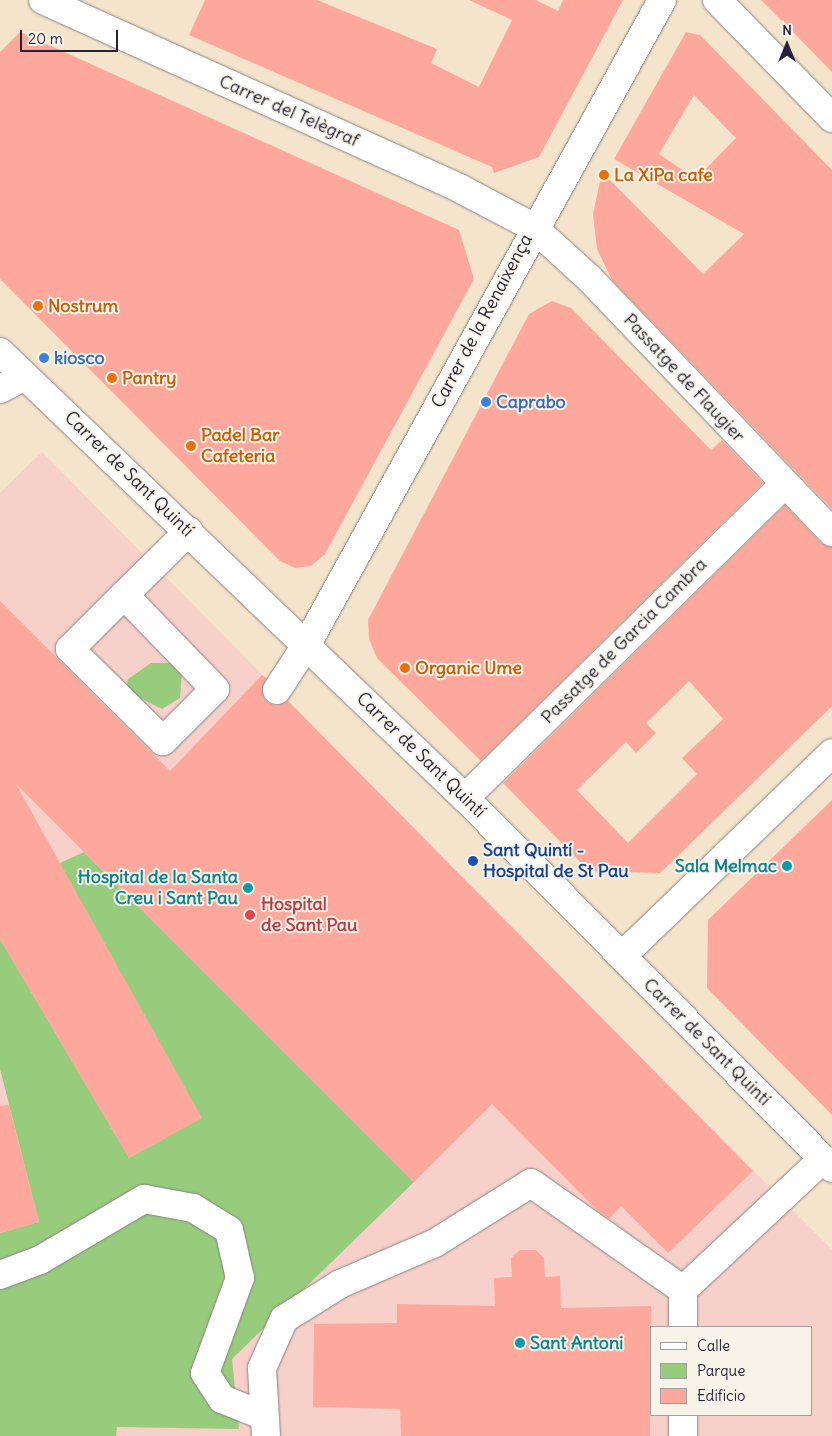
<!DOCTYPE html>
<meta charset="utf-8">
<style>
body{margin:0}
#map{position:relative;width:832px;height:1436px;overflow:hidden;background:#f3e4cb;font-family:Delius,sans-serif}
div>[style]{position:absolute}
.built>*{inset:0;background:#f7d0c9}
.green>*{inset:0;background:#97cc7d}
.building>*{inset:0;background:#fea89d}
.roads{filter:drop-shadow(0 0 1px #8a8383) drop-shadow(0 0 1px #8a8383)}
.minor>*{height:28px;margin:-14px;padding:0 14px;transform-origin:14px;border-radius:14px;background:#fff}
.dots>*{width:14px;height:14px;translate:-50% -50%;box-sizing:border-box;border:2px solid #f7f3e8;border-radius:50%}
span{translate:-50% -50%;white-space:nowrap;text-align:center;line-height:1.15;-webkit-text-stroke:4px #f7f3e8;paint-order:stroke}
.street-label{font-size:18px;color:#22223b}
.food-label{font-size:18px;color:#c56008;font-weight:700}
.left{translate:0 -50%;text-align:left}
.shop-label{font-size:18px;color:#366cbe;font-weight:700}
.transit-label{font-size:18px;color:#164399;font-weight:700}
.culture-label{font-size:18px;color:#0d838f;font-weight:700}
.right{translate:-100% -50%;text-align:right}
.health-label{font-size:18px;color:#be3a42;font-weight:700}
.legend{position:absolute;left:650px;top:1326px;width:162px;height:90px;box-sizing:border-box;background:#f7f3e8;border:1px solid #a29fa3;margin:0;padding:6px 9px;list-style:none;font-size:15px;color:#22223b}
.legend li{display:flex;align-items:center;gap:10px;height:25px}
.legend b{width:25px;border:1px solid #a29fa3}
.north{position:absolute;left:762px;top:20px;width:50px;height:50px;-webkit-text-stroke:4px #f7f3e8;paint-order:stroke;rotate:0deg;font-size:14px;font-weight:700;line-height:20px;text-align:center;color:#22223b}
.north::after{content:'';display:block;margin:auto;width:18px;height:22px;background:#22223b;clip-path:polygon(50% 0,100% 100%,50% 72%,0 100%)}
.scale{position:absolute;left:20px;top:30px;width:98px;height:22px;box-sizing:border-box;border:2px solid #22223b;border-top:0;padding-left:6px;font-size:15px;line-height:18px;white-space:nowrap;color:#22223b;-webkit-text-stroke:4px #f7f3e8;paint-order:stroke}
</style>
<div id="map">
<div class="built">
<i style="clip-path:polygon(evenodd,42px 452px,832px 1250px,832px 1436px,0 1436px,0 493px,42px 452px,651px 1327px,811px 1327px,811px 1415px,651px 1415px,651px 1327px)"></i>
</div>
<div class="green">
<i style="clip-path:polygon(151px 663px,172px 663px,182px 671px,180px 698px,162px 709px,126px 691px,128px 679px)"></i>
<i style="clip-path:polygon(84px 852px,414px 1182px,232px 1359px,239px 1429px,117px 1427px,116px 1436px,0 1436px,0 1233px,39px 1222px,0 1069px,0 939px,129px 1158px,201px 1118px,58px 864px)"></i>
</div>
<div class="building">
<i style="clip-path:polygon(205px 0,317px 0,437px 49px,431px 63px,479px 87px,512px 20px,469px 0,536px 0,558px 11px,563px 0,623px 0,539px 157px,494px 173px,492px 167px,189px 35px)"></i>
<i style="clip-path:polygon(761px 0,832px 0,832px 72px,787px 26px)"></i>
<i style="clip-path:polygon(20px 32px,459px 230px,474px 279px,325px 554px,311px 566px,295px 568px,280px 561px,0 279px,0 52px)"></i>
<i style="clip-path:polygon(evenodd,686px 32px,700px 35px,832px 170px,832px 509px,612px 280px,597px 249px,593px 214px,602px 172px,703px 274px,744px 234px,614px 159px,686px 32px,694px 95px,736px 138px,696px 179px,659px 154px,694px 95px)"></i>
<i style="clip-path:polygon(552px 301px,571px 308px,711px 450px,722px 440px,763px 483px,481px 761px,377px 658px,369px 639px,368px 620px,529px 314px)"></i>
<i style="clip-path:polygon(evenodd,785px 505px,821px 543px,832px 547px,832px 706px,660px 873px,589px 871px,503px 783px,785px 505px,689px 681px,723px 719px,682px 758px,697px 774px,628px 843px,577px 790px,626px 742px,636px 753px,656px 733px,646px 723px,689px 681px)"></i>
<i style="clip-path:polygon(0 601px,170px 771px,262px 675px,266px 678px,263px 697px,268px 703px,277px 706px,288px 701px,753px 1171px,668px 1253px,621px 1206px,609px 1219px,598px 1211px,492px 1104px,414px 1182px,16px 784px,202px 1118px,129px 1158px,0 939px)"></i>
<i style="clip-path:polygon(832px 800px,832px 1115px,707px 988px,708px 920px)"></i>
<i style="clip-path:polygon(9px 1105px,39px 1222px,0 1233px,0 1106px)"></i>
<i style="clip-path:polygon(520px 1250px,536px 1250px,544px 1258px,545px 1277px,560px 1276px,561px 1308px,651px 1306px,650px 1436px,401px 1436px,400px 1409px,313px 1407px,314px 1324px,397px 1323px,397px 1304px,495px 1306px,494px 1278px,512px 1277px,511px 1258px)"></i>
</div>
<div class="roads">
<div class="minor">
<i style="left:43px;top:0;width:457px;rotate:24.3deg"></i>
<i style="left:459px;top:188px;width:84px;rotate:27.8deg"></i>
<i style="left:533px;top:227px;width:77px;rotate:42.4deg"></i>
<i style="left:590px;top:279px;width:350px;rotate:46.3deg"></i>
<i style="left:717px;top:0;width:165px;rotate:45.7deg"></i>
<i style="left:0;top:352px;width:644px;rotate:43.81deg"></i>
<i style="left:465px;top:798px;width:521px;rotate:45.23deg"></i>
<i style="left:0;top:389px;width:28px;rotate:-27deg"></i>
<i style="left:124px;top:595px;width:131px;rotate:45.9deg"></i>
<i style="left:215px;top:689px;width:74px;rotate:135deg"></i>
<i style="left:163px;top:741px;width:131px;rotate:-135.3deg"></i>
<i style="left:70px;top:649px;width:76px;rotate:-45deg"></i>
<i style="left:124px;top:595px;width:91px;rotate:-44.6deg"></i>
<i style="left:277px;top:690px;width:55px;rotate:-56.9deg"></i>
<i style="left:307px;top:644px;width:735px;rotate:-61.13deg"></i>
<i style="left:465px;top:798px;width:448px;rotate:-44.5deg"></i>
<i style="left:622px;top:956px;width:292px;rotate:-44deg"></i>
<i style="left:0;top:1275px;width:43px;rotate:-20.6deg"></i>
<i style="left:40px;top:1260px;width:121px;rotate:-30.4deg"></i>
<i style="left:144px;top:1199px;width:50px;rotate:10.4deg"></i>
<i style="left:193px;top:1208px;width:42px;rotate:31.4deg"></i>
<i style="left:229px;top:1230px;width:49px;rotate:77.1deg"></i>
<i style="left:240px;top:1278px;width:101px;rotate:110.2deg"></i>
<i style="left:205px;top:1373px;width:31px;rotate:57deg"></i>
<i style="left:222px;top:1399px;width:45px;rotate:22deg"></i>
<i style="left:683px;top:1327px;width:37px;rotate:-90deg"></i>
<i style="left:683px;top:1290px;width:192px;rotate:-43.1deg"></i>
<i style="left:683px;top:1415px;width:21px;rotate:90deg"></i>
<i style="left:266px;top:1436px;width:68px;rotate:-93.4deg"></i>
<i style="left:262px;top:1368px;width:54px;rotate:-65.8deg"></i>
<i style="left:284px;top:1319px;width:66px;rotate:-32deg"></i>
<i style="left:340px;top:1284px;width:103px;rotate:-23.3deg"></i>
<i style="left:435px;top:1243px;width:113px;rotate:-32deg"></i>
<i style="left:531px;top:1183px;width:186px;rotate:35.1deg"></i>
</div>
</div>
<div class="dots">
<i style="left:604px;top:175px;background:#e8710a"></i>
<i style="left:38px;top:306px;background:#e8710a"></i>
<i style="left:44px;top:358px;background:#3f7fe0"></i>
<i style="left:112px;top:378px;background:#e8710a"></i>
<i style="left:486px;top:402px;background:#3f7fe0"></i>
<i style="left:191px;top:446px;background:#e8710a"></i>
<i style="left:405px;top:668px;background:#e8710a"></i>
<i style="left:473px;top:861px;background:#1a4fb4"></i>
<i style="left:787px;top:866px;background:#0f9aa8"></i>
<i style="left:248px;top:888px;background:#0f9aa8"></i>
<i style="left:250px;top:915px;background:#e0444e"></i>
<i style="left:520px;top:1343px;background:#0f9aa8"></i>
</div>
<div class="street-label">
<span style="left:289px;top:111px;rotate:24deg">Carrer del Telègraf</span>
<span style="left:482px;top:321px;rotate:-62deg">Carrer de la Renaixença</span>
<span style="left:684px;top:378px;rotate:47deg">Passatge de Flaugier</span>
<span style="left:129px;top:474px;rotate:44deg">Carrer de Sant Quintí</span>
<span style="left:624px;top:641px;rotate:-45deg">Passatge de Garcia Cambra</span>
<span style="left:421px;top:755px;rotate:44deg">Carrer de Sant Quintí</span>
<span style="left:707px;top:1042px;rotate:45deg">Carrer de Sant Quintí</span>
</div>
<div class="food-label">
<span class="left" style="left:614px;top:175px">La XiPa cafe</span>
<span class="left" style="left:48px;top:306px">Nostrum</span>
<span class="left" style="left:122px;top:378px">Pantry</span>
<span class="left" style="left:201px;top:446px">Padel Bar<br>Cafeteria</span>
<span class="left" style="left:415px;top:668px">Organic Ume</span>
</div>
<div class="shop-label">
<span class="left" style="left:54px;top:358px">kiosco</span>
<span class="left" style="left:496px;top:402px">Caprabo</span>
</div>
<div class="transit-label">
<span class="left" style="left:483px;top:861px">Sant Quintí -<br>Hospital de St Pau</span>
</div>
<div class="culture-label">
<span class="right" style="left:777px;top:866px">Sala Melmac</span>
<span class="right" style="left:238px;top:888px">Hospital de la Santa<br>Creu i Sant Pau</span>
<span class="left" style="left:530px;top:1343px">Sant Antoni</span>
</div>
<div class="health-label">
<span class="left" style="left:261px;top:915px">Hospital<br>de Sant Pau</span>
</div>
<ul class="legend">
<li><b style="height:6px;background:#fff"></b>Calle</li>
<li><b style="height:14px;background:#97cc7d"></b>Parque</li>
<li><b style="height:14px;background:#fea89d"></b>Edificio</li>
</ul>
<div class="north">N</div>
<div class="scale">20 m</div>
</div>
